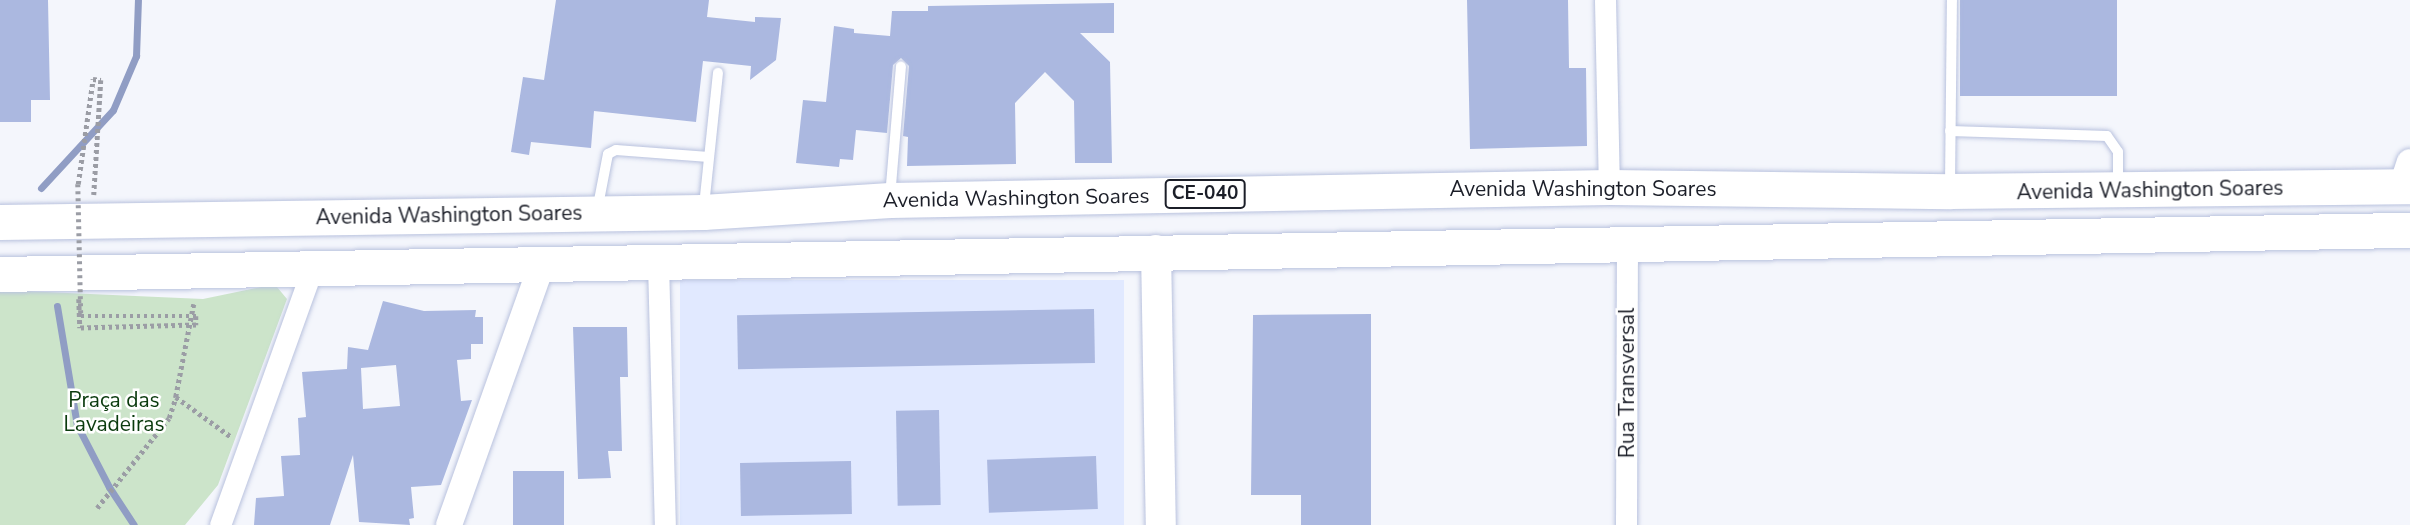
<!DOCTYPE html>
<meta charset="utf-8">
<style>
body{margin:0}
#map{position:relative;width:2410px;height:525px;overflow:hidden;background:#f4f6fc;font-family:"Nunito Sans",sans-serif}
div>[style]{position:absolute}
.built>*{inset:0;background:#e1e9ff;transform-origin:0 0}
.green>*{inset:0;background:#cce4ca}
.stream>*{height:7px;margin:-3.5px;padding:0 3.5px;transform-origin:3.5px;border-radius:3.5px;background:#909dc4}
.building>*{inset:0;background:#abb8e0;transform-origin:0 0}
.path>*{height:4.5px;margin-top:-2.25px;transform-origin:0;background:repeating-linear-gradient(90deg,#9b9da5 0 3.5px,transparent 0 7px)}
.roads{filter:drop-shadow(0 0 2px #b9c2de) drop-shadow(0 0 2px #b9c2de)}
.service>*{height:10px;margin:-5px;padding:0 5px;transform-origin:5px;border-radius:5px;background:#fff}
.minor>*{height:21px;margin:-10.5px;padding:0 10.5px;transform-origin:10.5px;border-radius:10.5px;background:#fff}
.tertiary>*{height:26px;margin:-13px;padding:0 13px;transform-origin:13px;border-radius:13px;background:#fff}
.secondary>*{height:30px;margin:-15px;padding:0 15px;transform-origin:15px;border-radius:15px;background:#fff}
.trunk>*{height:35px;margin:-17.5px;padding:0 17.5px;transform-origin:17.5px;border-radius:17.5px;background:#fff}
.path-bridge>*{height:4.5px;margin-top:-2.25px;transform-origin:0;background:repeating-linear-gradient(90deg,#9b9da5 0 3.5px,transparent 0 7px)}
span{translate:-50% -50%;white-space:nowrap;text-align:center;line-height:1.15;-webkit-text-stroke:5px #fff;paint-order:stroke}
.shield-label span{padding:2px 5px;background:#fff;border:2px solid;border-radius:5px;-webkit-text-stroke-width:0}
.shield-label{font-size:19px;color:#1b1e28;font-weight:700}
.street-label{font-size:21px;color:#1b1e28}
.park-label{font-size:21px;color:#0a3a0d}
</style>
<div id="map">
<div class="built">
<i style="left:1124px;top:280px;width:245px;height:444px;rotate:90deg"></i>
</div>
<div class="green">
<i style="clip-path:polygon(266px 286px,277px 287px,287px 299px,218px 485px,185px 525px,0 525px,0 290px,203px 299px)"></i>
</div>
<div class="stream">
<i style="left:41px;top:188px;width:106px;rotate:-47.3deg"></i>
<i style="left:113px;top:110px;width:59px;rotate:-66.9deg"></i>
<i style="left:136px;top:56px;width:56px;rotate:-88deg"></i>
<i style="left:57px;top:306px;width:121px;rotate:80.5deg"></i>
<i style="left:77px;top:425px;width:70px;rotate:62.7deg"></i>
<i style="left:109px;top:487px;width:45px;rotate:56.7deg"></i>
</div>
<div class="building">
<i style="clip-path:polygon(0 0,48px 0,50px 100px,31px 100px,31px 122px,0 122px)"></i>
<i style="clip-path:polygon(556px 0,709px 0,707px 17px,755px 22px,755px 17px,781px 18px,776px 60px,750px 80px,751px 66px,703px 61px,696px 122px,594px 111px,591px 148px,531px 142px,529px 155px,511px 152px,523px 77px,544px 80px)"></i>
<i style="clip-path:polygon(1467px 0,1568px 0,1569px 68px,1586px 68px,1587px 146px,1470px 149px)"></i>
<i style="left:1960px;top:0;width:157px;height:96px"></i>
<i style="clip-path:polygon(1114px 3px,1114px 33px,1080px 33px,1110px 62px,1112px 163px,1075px 163px,1074px 101px,1045px 72px,1015px 103px,1016px 164px,907px 166px,908px 137px,903px 136px,909px 66px,901px 58px,893px 65px,887px 133px,856px 130px,853px 160px,840px 159px,839px 167px,796px 163px,803px 100px,826px 102px,834px 26px,854px 29px,854px 33px,890px 36px,892px 11px,928px 11px,928px 6px)"></i>
<i style="clip-path:polygon(evenodd,383px 301px,424px 311px,476px 310px,475px 317px,483px 317px,483px 344px,471px 344px,471px 359px,457px 360px,461px 401px,472px 400px,441px 485px,411px 487px,414px 518px,409px 519px,410px 525px,359px 522px,353px 455px,330px 525px,254px 525px,256px 498px,284px 496px,281px 456px,300px 455px,298px 418px,306px 417px,302px 372px,347px 369px,348px 347px,368px 350px,383px 301px,396px 365px,400px 406px,363px 409px,361px 368px,396px 365px)"></i>
<i style="left:1094px;top:309px;width:54px;height:357px;rotate:89deg"></i>
<i style="clip-path:polygon(1371px 314px,1371px 525px,1301px 525px,1301px 495px,1251px 495px,1253px 315px)"></i>
<i style="clip-path:polygon(573px 327px,627px 327px,628px 377px,620px 377px,622px 451px,608px 451px,611px 478px,578px 479px)"></i>
<i style="left:939px;top:410px;width:95px;height:43px;rotate:89deg"></i>
<i style="left:1096px;top:456px;width:53px;height:109px;rotate:88deg"></i>
<i style="left:851px;top:461px;width:53px;height:111px;rotate:89deg"></i>
<i style="left:513px;top:471px;width:51px;height:54px"></i>
</div>
<div class="path">
<i style="left:78px;top:184px;width:106px;rotate:-81.9deg"></i>
<i style="left:93px;top:79px;width:8px;rotate:7deg"></i>
<i style="left:101px;top:80px;width:115px;rotate:93.5deg"></i>
<i style="left:79px;top:299px;width:29px;rotate:88deg"></i>
<i style="left:194px;top:304px;width:95px;rotate:101deg"></i>
<i style="left:176px;top:397px;width:67px;rotate:35.8deg"></i>
<i style="left:97px;top:508px;width:115px;rotate:-51.3deg"></i>
<i style="left:169px;top:418px;width:22px;rotate:-72deg"></i>
</div>
<div class="roads">
<div class="service">
<i style="left:1950px;top:131px;width:157px;rotate:1.8deg"></i>
<i style="left:2107px;top:136px;width:19px;rotate:55deg"></i>
<i style="left:2118px;top:152px;width:33px;rotate:90deg"></i>
<i style="left:1950px;top:185px;width:185px;rotate:-89.4deg"></i>
<i style="left:890px;top:197px;width:131px;rotate:-85.2deg"></i>
<i style="left:704px;top:206px;width:134px;rotate:-84deg"></i>
<i style="left:597px;top:211px;width:58px;rotate:-79.1deg"></i>
<i style="left:608px;top:154px;width:9px;rotate:-27deg"></i>
<i style="left:616px;top:150px;width:93px;rotate:4.3deg"></i>
</div>
<div class="minor">
<i style="left:1605px;top:0;width:187px;rotate:88.8deg"></i>
<i style="left:658px;top:263px;width:262px;rotate:88.5deg"></i>
<i style="left:220px;top:525px;width:271px;rotate:-70.2deg"></i>
<i style="left:1626px;top:525px;width:283px;rotate:-89.8deg"></i>
</div>
<div class="tertiary">
<i style="left:2402px;top:186px;width:25px;rotate:-72deg"></i>
<i style="left:449px;top:525px;width:275px;rotate:-70.4deg"></i>
</div>
<div class="secondary">
<i style="left:1156px;top:250px;width:275px;rotate:89deg"></i>
</div>
<div class="trunk">
<i style="left:0;top:222px;width:703px;rotate:-0.81deg"></i>
<i style="left:703px;top:212px;width:187px;rotate:-3.7deg"></i>
<i style="left:890px;top:200px;width:719px;rotate:-1.04deg"></i>
<i style="left:1609px;top:187px;width:341px;rotate:0.7deg"></i>
<i style="left:1950px;top:191px;width:460px;rotate:-0.6deg"></i>
<i style="left:0;top:274px;width:2410px;rotate:-1.05deg"></i>
</div>
</div>
<div class="path-bridge">
<i style="left:78px;top:184px;width:132px;rotate:88.7deg"></i>
<i style="left:81px;top:316px;width:115px"></i>
<i style="left:196px;top:316px;width:9px;rotate:90deg"></i>
<i style="left:196px;top:325px;width:116px;rotate:178.5deg"></i>
</div>
<div class="shield-label">
<span style="left:1205px;top:194px">CE-040</span>
</div>
<div class="street-label">
<span style="left:1583px;top:189px">Avenida Washington Soares</span>
<span style="left:2150px;top:190px;rotate:-1deg">Avenida Washington Soares</span>
<span style="left:1016px;top:198px;rotate:-1deg">Avenida Washington Soares</span>
<span style="left:449px;top:215px;rotate:-1deg">Avenida Washington Soares</span>
<span style="left:1627px;top:383px;rotate:-90deg">Rua Transversal</span>
</div>
<div class="park-label">
<span style="left:114px;top:412px">Praça das<br>Lavadeiras</span>
</div>
</div>
